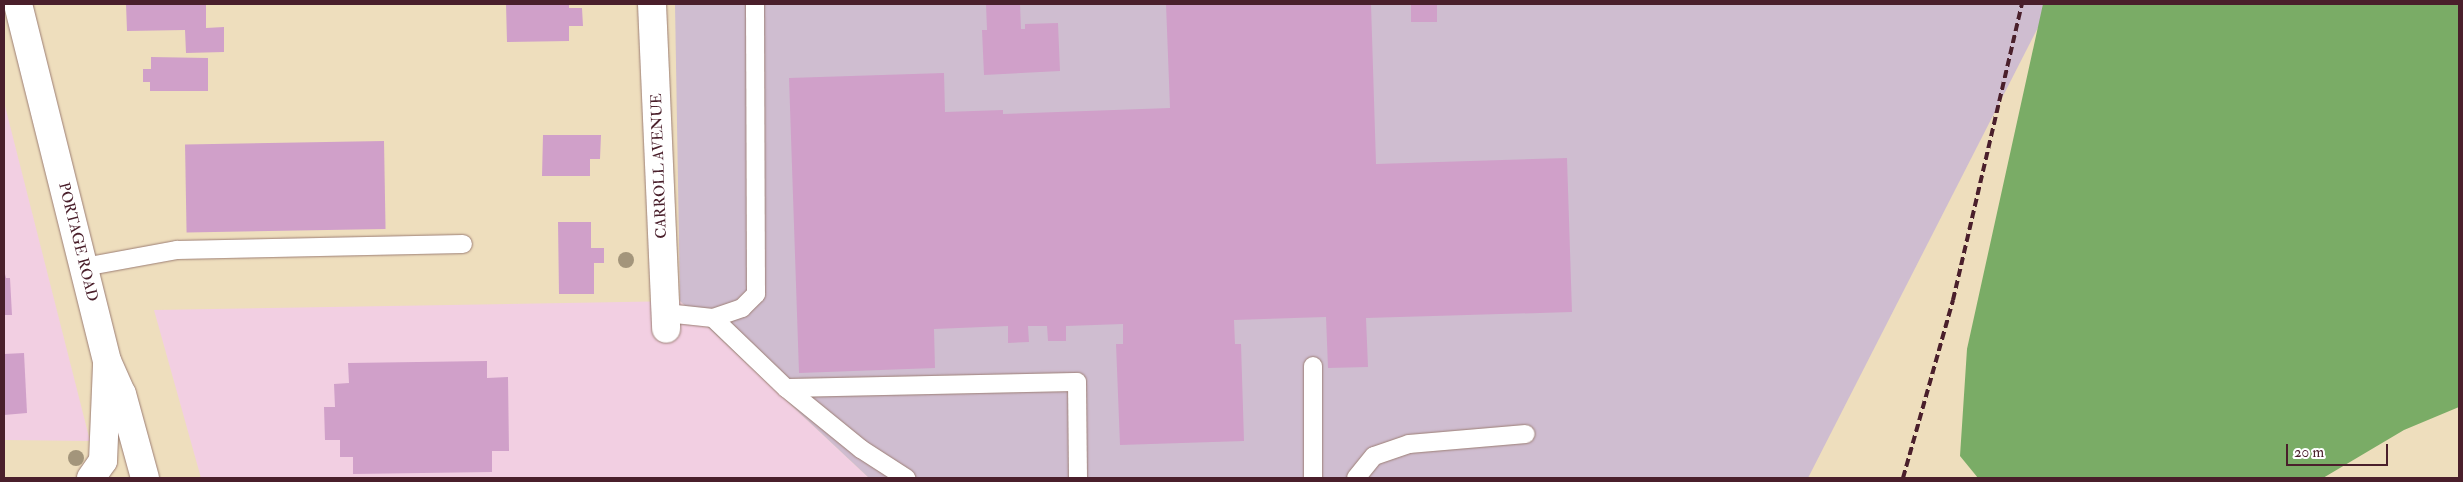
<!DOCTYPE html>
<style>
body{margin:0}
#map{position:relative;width:2463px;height:482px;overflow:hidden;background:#eedebd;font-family:"IM FELL Double Pica",serif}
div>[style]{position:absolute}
.built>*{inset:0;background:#f2cfe2}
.industrial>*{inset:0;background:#cfbdd0}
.forest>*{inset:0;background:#7aac66}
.building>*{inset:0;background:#d0a0c9;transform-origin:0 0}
.roads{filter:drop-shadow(0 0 1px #9c7e74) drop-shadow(0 0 1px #9c7e74)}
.lane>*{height:18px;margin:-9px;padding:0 9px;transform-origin:9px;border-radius:9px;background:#fff}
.street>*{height:28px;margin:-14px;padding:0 14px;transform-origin:14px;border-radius:14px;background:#fff}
.secondary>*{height:28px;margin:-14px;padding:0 14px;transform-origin:14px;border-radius:14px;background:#fff}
.rail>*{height:4px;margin-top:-2px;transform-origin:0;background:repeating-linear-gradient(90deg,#4a1f2b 0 8px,transparent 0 12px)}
.trees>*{width:16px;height:16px;margin:-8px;border-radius:50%;background:#a3957b}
span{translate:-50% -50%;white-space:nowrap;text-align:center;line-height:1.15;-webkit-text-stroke:5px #fff;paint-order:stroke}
.street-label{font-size:15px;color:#4a1f2b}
.frame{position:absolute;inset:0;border:5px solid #4a1f2b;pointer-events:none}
.scale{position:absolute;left:2286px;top:444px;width:102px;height:22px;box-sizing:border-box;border:2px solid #4a1f2b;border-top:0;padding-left:6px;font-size:15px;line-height:18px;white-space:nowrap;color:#4a1f2b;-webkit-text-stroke:4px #fff;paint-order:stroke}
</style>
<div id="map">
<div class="built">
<i style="clip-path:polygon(4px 102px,90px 441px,4px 440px)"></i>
<i style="clip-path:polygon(680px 301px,869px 478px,201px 478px,154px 310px)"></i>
</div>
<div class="industrial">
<i style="clip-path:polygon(675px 4px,2050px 4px,1808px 478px,869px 478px,680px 301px)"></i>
</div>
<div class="forest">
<i style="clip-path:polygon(2043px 4px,2459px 4px,2459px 407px,2404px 430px,2323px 478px,1978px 478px,1960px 456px,1967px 349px)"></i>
</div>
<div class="building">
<i style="clip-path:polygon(126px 4px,206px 4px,206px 28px,224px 27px,224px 52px,186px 53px,185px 30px,127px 31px)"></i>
<i style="clip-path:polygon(506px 4px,569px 4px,569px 8px,582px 8px,583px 26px,569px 26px,569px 41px,507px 42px)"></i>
<i style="clip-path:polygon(986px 4px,1020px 4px,1021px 29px,1025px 29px,1025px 24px,1058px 23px,1060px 71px,984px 75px,982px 30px,987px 30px)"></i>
<i style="clip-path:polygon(1166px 4px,1371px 4px,1376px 164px,1567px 158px,1572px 312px,1366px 318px,1368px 367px,1328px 368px,1326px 317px,1234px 320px,1235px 344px,1241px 344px,1244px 441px,1120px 445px,1116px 344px,1123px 344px,1123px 324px,1066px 326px,1066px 341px,1048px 341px,1047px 326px,1028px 326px,1029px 342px,1008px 343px,1008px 326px,934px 329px,935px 368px,799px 373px,789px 78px,944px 73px,945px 112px,1003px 110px,1003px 114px,1170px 108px)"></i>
<i style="left:1411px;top:4px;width:26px;height:18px"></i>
<i style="clip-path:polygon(151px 57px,208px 58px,208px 91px,150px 91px,150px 82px,143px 82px,143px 69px,151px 69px)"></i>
<i style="clip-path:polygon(543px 135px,601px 135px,600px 159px,590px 159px,590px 176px,542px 176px)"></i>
<i style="left:384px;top:141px;width:88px;height:199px;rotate:89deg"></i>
<i style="clip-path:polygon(558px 222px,591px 222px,591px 248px,604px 248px,604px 263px,594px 263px,594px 294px,559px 294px)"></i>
<i style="clip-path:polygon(4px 270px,6px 278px,10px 278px,12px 315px,4px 315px)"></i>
<i style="clip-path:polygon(24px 353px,27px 413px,4px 415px,4px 354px)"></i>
<i style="clip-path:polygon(487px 361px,487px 378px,508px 377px,509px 451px,492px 451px,492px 472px,353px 474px,353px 457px,340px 457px,340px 440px,325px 440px,324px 407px,335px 407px,334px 384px,349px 383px,348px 363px)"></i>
</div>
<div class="roads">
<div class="lane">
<i style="left:84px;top:267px;width:95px;rotate:-10.4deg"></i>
<i style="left:177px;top:250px;width:286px;rotate:-1.2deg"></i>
<i style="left:666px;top:313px;width:47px;rotate:6.1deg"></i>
<i style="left:713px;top:318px;width:31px;rotate:-19deg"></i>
<i style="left:742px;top:308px;width:20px;rotate:-45deg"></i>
<i style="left:756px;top:294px;width:290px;rotate:-90.2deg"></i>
<i style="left:713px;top:318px;width:101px;rotate:43.8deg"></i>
<i style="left:786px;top:388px;width:97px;rotate:39.1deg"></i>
<i style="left:861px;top:449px;width:54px;rotate:32.8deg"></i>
<i style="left:1313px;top:366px;width:112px;rotate:90deg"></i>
<i style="left:786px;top:388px;width:291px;rotate:-1.2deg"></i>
<i style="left:1077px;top:382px;width:96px;rotate:89.4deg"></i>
<i style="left:1356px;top:478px;width:28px;rotate:-51deg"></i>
<i style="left:1374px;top:456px;width:37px;rotate:-19deg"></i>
<i style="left:1409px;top:444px;width:117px;rotate:-4.9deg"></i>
</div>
<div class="street">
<i style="left:652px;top:4px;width:325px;rotate:87.5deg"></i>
</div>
<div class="secondary">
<i style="left:18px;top:4px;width:368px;rotate:76deg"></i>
<i style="left:107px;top:361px;width:36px;rotate:66deg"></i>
<i style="left:122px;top:394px;width:87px;rotate:74.7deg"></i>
<i style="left:91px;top:478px;width:21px;rotate:-55deg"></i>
<i style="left:103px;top:461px;width:97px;rotate:-87.6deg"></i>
</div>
</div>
<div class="rail">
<i style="left:1903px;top:478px;width:185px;rotate:-74.3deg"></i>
<i style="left:1953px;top:300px;width:304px;rotate:-76.9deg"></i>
</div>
<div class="trees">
<i style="left:626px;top:260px"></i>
<i style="left:76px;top:458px"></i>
</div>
<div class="street-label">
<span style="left:659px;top:166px;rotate:-92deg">CARROLL AVENUE</span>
<span style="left:78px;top:242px;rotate:76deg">PORTAGE ROAD</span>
</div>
<div class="frame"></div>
<div class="scale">20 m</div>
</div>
